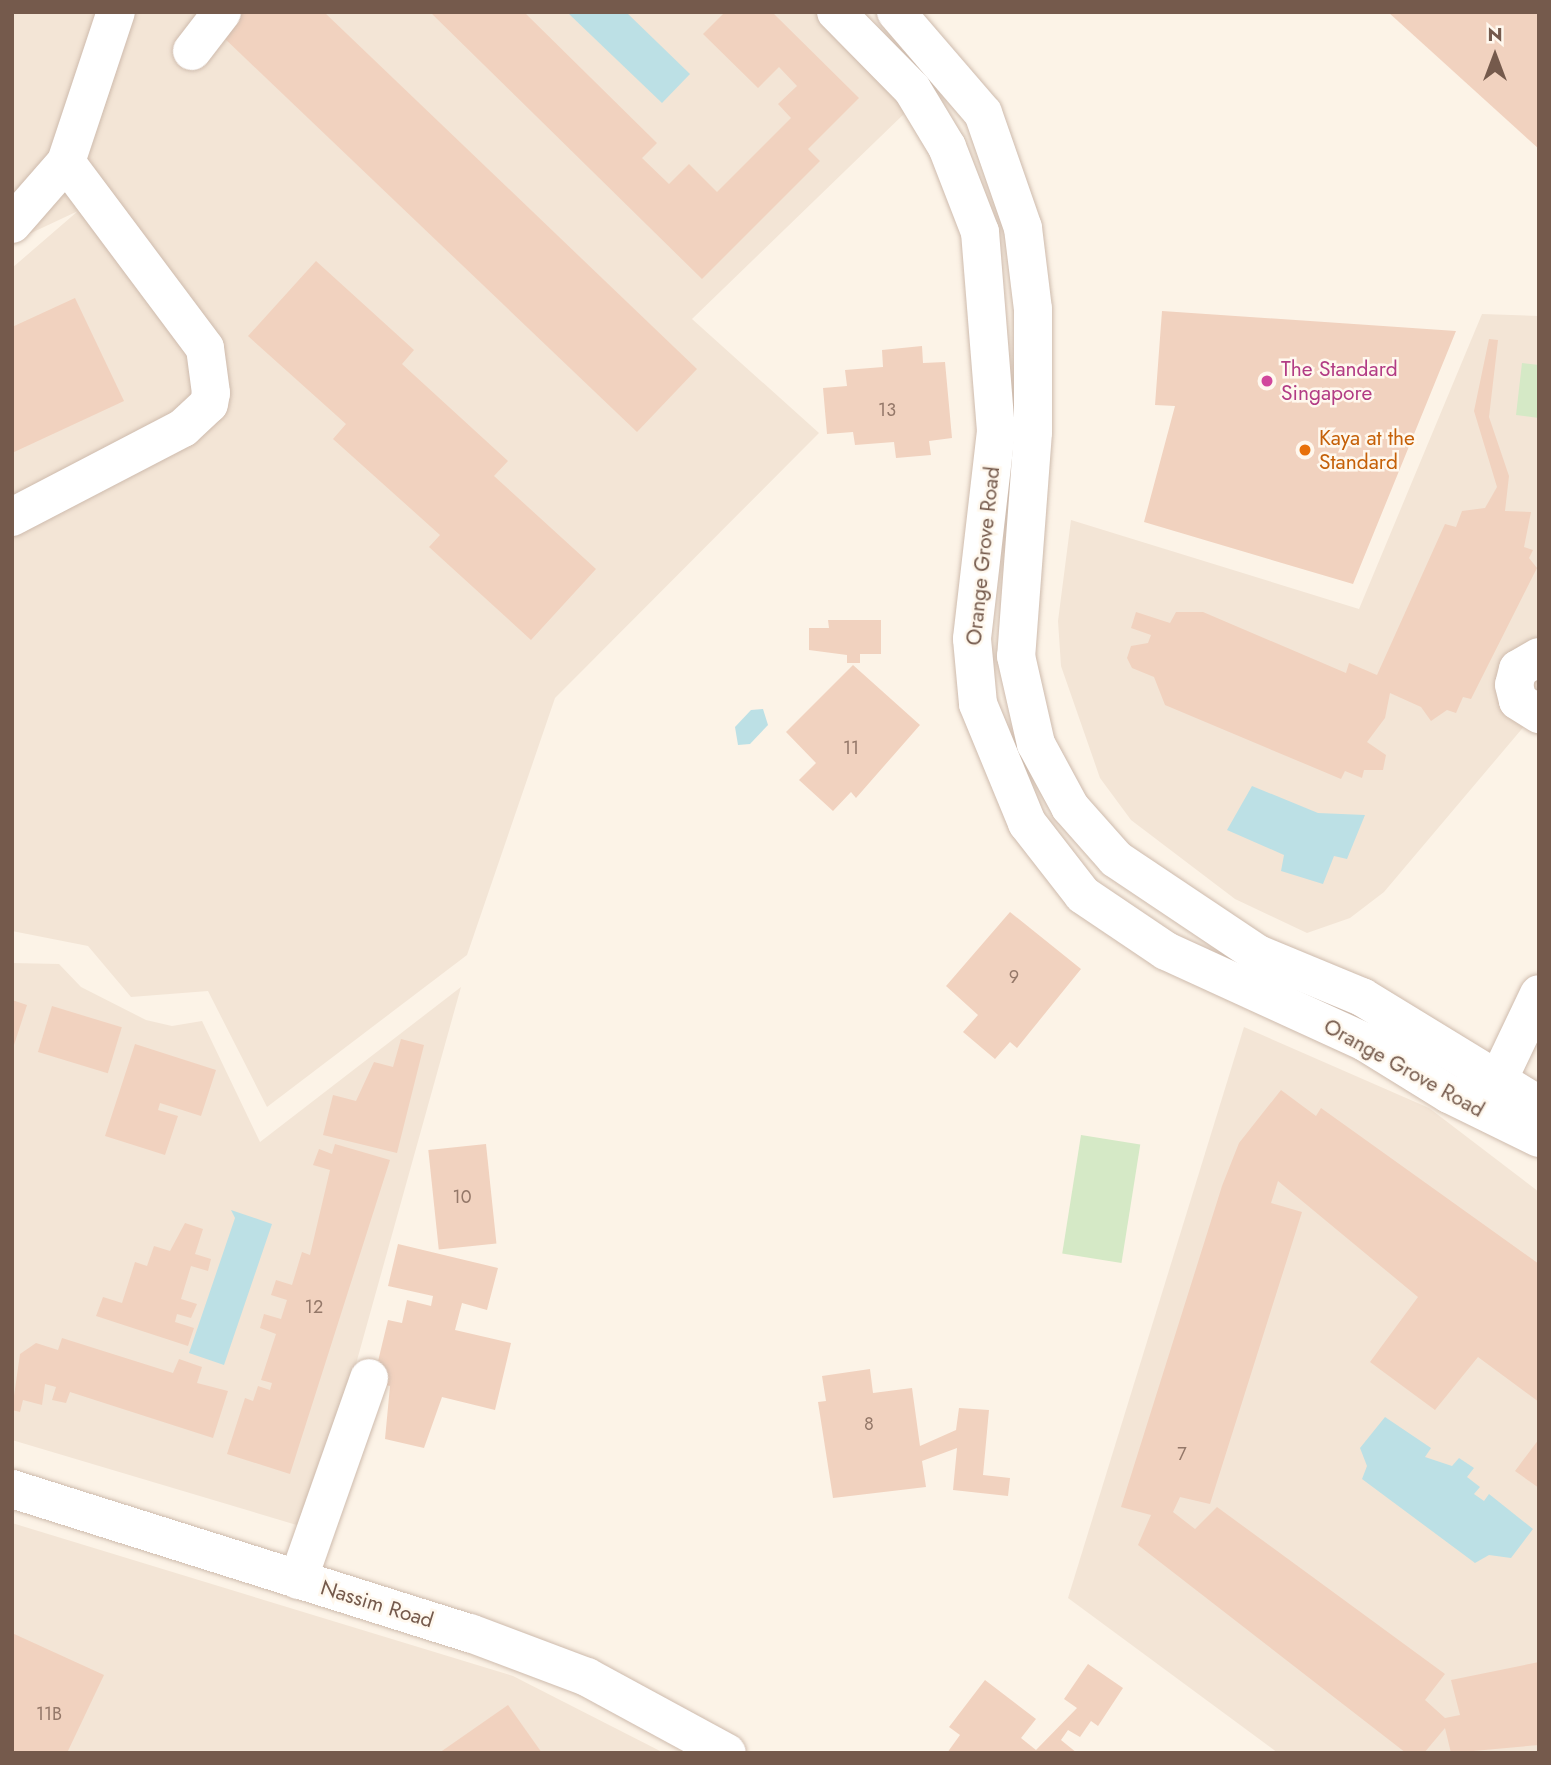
<!DOCTYPE html>
<style>
body{margin:0}
#map{position:relative;width:1551px;height:1765px;overflow:hidden;background:#fcf3e7;font-family:Jost,sans-serif}
div>[style]{position:absolute}
.residential>*{inset:0;background:#f3e5d6}
.green>*{inset:0;background:#d5e9c6;transform-origin:0 0}
.water>*{inset:0;background:#bce0e5}
.building>*{inset:0;background:#f1d2bf;transform-origin:0 0}
.roads{filter:drop-shadow(0 0 2px #cebbad) drop-shadow(0 0 2px #cebbad)}
.minor>*{height:38px;margin:-19px;padding:0 19px;transform-origin:19px;border-radius:19px;background:#fff}
.dots>*{width:19px;height:19px;translate:-50% -50%;box-sizing:border-box;border:4px solid #fff8ee;border-radius:50%}
span{translate:-50% -50%;white-space:nowrap;text-align:center;line-height:1.15;-webkit-text-stroke:5px #fff8ee;paint-order:stroke}
.number-label{font-size:18px;color:#947869}
.number-label span{-webkit-text-stroke-width:0}
.hotel-label{font-size:21px;color:#b23c85}
.left{translate:0 -50%;text-align:left}
.food-label{font-size:21px;color:#c56008}
.street-label{font-size:21px;color:#755a4c}
.frame{position:absolute;inset:0;border:14px solid #755a4c;pointer-events:none}
.north{position:absolute;left:1460px;top:21px;width:70px;height:70px;-webkit-text-stroke:5px #fff8ee;paint-order:stroke;rotate:0deg;font-size:19px;font-weight:700;line-height:28px;text-align:center;color:#755a4c}
.north::after{content:'';display:block;margin:auto;width:24px;height:32px;background:#755a4c;clip-path:polygon(50% 0,100% 100%,50% 72%,0 100%)}
</style>
<div id="map">
<div class="residential">
<i style="clip-path:polygon(12px 12px,827px 12px,908px 110px,692px 319px,819px 433px,555px 698px,467px 955px,267px 1107px,208px 991px,131px 997px,88px 946px,12px 931px,12px 268px,78px 211px,12px 242px)"></i>
<i style="clip-path:polygon(1482px 314px,1539px 316px,1539px 700px,1526px 724px,1384px 892px,1350px 918px,1307px 933px,1235px 899px,1131px 820px,1100px 778px,1061px 666px,1058px 621px,1071px 520px,1359px 609px)"></i>
<i style="clip-path:polygon(12px 963px,59px 964px,81px 987px,146px 1020px,172px 1026px,202px 1021px,260px 1142px,461px 987px,310px 1529px,12px 1440px)"></i>
<i style="clip-path:polygon(1244px 1027px,1429px 1108px,1539px 1192px,1539px 1753px,1278px 1753px,1068px 1598px)"></i>
<i style="clip-path:polygon(12px 1523px,513px 1676px,664px 1753px,12px 1753px)"></i>
</div>
<div class="green">
<i style="clip-path:polygon(1522px 363px,1539px 365px,1539px 418px,1516px 415px)"></i>
<i style="left:1081px;top:1135px;width:60px;height:120px;rotate:9deg"></i>
</div>
<div class="water">
<i style="clip-path:polygon(626px 12px,690px 74px,662px 103px,569px 14px)"></i>
<i style="clip-path:polygon(763px 709px,768px 725px,750px 744px,738px 745px,735px 727px,751px 710px)"></i>
<i style="clip-path:polygon(1252px 786px,1318px 813px,1365px 815px,1347px 859px,1334px 856px,1323px 884px,1281px 871px,1284px 855px,1227px 830px)"></i>
<i style="clip-path:polygon(231px 1210px,272px 1224px,224px 1365px,189px 1353px,235px 1218px)"></i>
<i style="clip-path:polygon(1385px 1417px,1431px 1448px,1425px 1457px,1452px 1466px,1459px 1458px,1474px 1468px,1467px 1477px,1480px 1487px,1474px 1494px,1484px 1501px,1489px 1494px,1533px 1529px,1511px 1558px,1489px 1555px,1475px 1563px,1362px 1479px,1367px 1466px,1360px 1448px)"></i>
</div>
<div class="building">
<i style="clip-path:polygon(243px 12px,324px 12px,697px 369px,637px 432px,221px 35px)"></i>
<i style="clip-path:polygon(430px 12px,524px 12px,657px 143px,642px 158px,669px 184px,689px 164px,717px 192px,791px 118px,778px 104px,797px 86px,779px 67px,758px 88px,703px 34px,725px 12px,772px 12px,859px 98px,808px 149px,820px 161px,702px 279px)"></i>
<i style="clip-path:polygon(1388px 12px,1539px 12px,1539px 149px)"></i>
<i style="clip-path:polygon(316px 261px,414px 350px,402px 364px,508px 461px,494px 476px,596px 569px,531px 640px,429px 547px,440px 535px,333px 439px,346px 424px,248px 336px)"></i>
<i style="clip-path:polygon(75px 298px,124px 401px,12px 453px,12px 327px)"></i>
<i style="clip-path:polygon(1162px 311px,1456px 331px,1353px 584px,1144px 522px,1175px 406px,1155px 405px)"></i>
<i style="clip-path:polygon(1489px 339px,1498px 340px,1489px 417px,1509px 476px,1505px 511px,1531px 512px,1524px 547px,1533px 550px,1529px 558px,1537px 568px,1471px 699px,1463px 697px,1456px 713px,1447px 710px,1431px 721px,1421px 707px,1390px 693px,1385px 718px,1367px 742px,1386px 755px,1383px 770px,1364px 770px,1362px 778px,1345px 771px,1341px 779px,1165px 705px,1154px 677px,1132px 668px,1127px 658px,1131px 646px,1148px 643px,1151px 635px,1131px 628px,1136px 612px,1170px 623px,1176px 612px,1203px 612px,1346px 673px,1349px 663px,1377px 675px,1445px 524px,1456px 527px,1462px 511px,1485px 508px,1497px 487px,1474px 411px)"></i>
<i style="clip-path:polygon(922px 346px,923px 363px,945px 362px,952px 438px,929px 441px,931px 455px,896px 458px,894px 442px,855px 445px,853px 432px,827px 434px,823px 388px,847px 386px,845px 370px,883px 367px,882px 350px)"></i>
<i style="clip-path:polygon(828px 620px,881px 620px,881px 654px,860px 654px,860px 663px,847px 663px,847px 655px,809px 650px,809px 628px,829px 628px)"></i>
<i style="clip-path:polygon(853px 665px,920px 725px,856px 798px,851px 792px,833px 811px,799px 780px,816px 763px,786px 732px)"></i>
<i style="clip-path:polygon(1010px 912px,1081px 969px,1017px 1048px,1010px 1042px,995px 1059px,963px 1032px,978px 1015px,946px 986px)"></i>
<i style="clip-path:polygon(12px 1000px,27px 1005px,13px 1048px,12px 1048px)"></i>
<i style="left:52px;top:1006px;width:73px;height:48px;rotate:17deg"></i>
<i style="clip-path:polygon(401px 1039px,424px 1045px,397px 1153px,323px 1135px,333px 1095px,356px 1101px,374px 1062px,393px 1067px)"></i>
<i style="clip-path:polygon(135px 1044px,216px 1070px,201px 1116px,160px 1103px,158px 1110px,178px 1116px,165px 1155px,105px 1136px)"></i>
<i style="clip-path:polygon(1281px 1090px,1316px 1116px,1321px 1108px,1539px 1264px,1539px 1402px,1478px 1357px,1435px 1410px,1370px 1362px,1418px 1297px,1278px 1181px,1271px 1203px,1302px 1212px,1210px 1504px,1180px 1497px,1173px 1512px,1195px 1529px,1217px 1507px,1445px 1674px,1425px 1700px,1445px 1718px,1460px 1715px,1451px 1680px,1539px 1662px,1539px 1745px,1451px 1753px,1445px 1728px,1424px 1753px,1406px 1753px,1138px 1545px,1151px 1515px,1121px 1507px,1222px 1186px,1239px 1143px)"></i>
<i style="clip-path:polygon(335px 1144px,390px 1160px,290px 1474px,227px 1454px,245px 1398px,253px 1401px,258px 1386px,270px 1390px,272px 1383px,261px 1380px,276px 1334px,260px 1328px,264px 1314px,281px 1319px,287px 1300px,271px 1295px,276px 1280px,292px 1285px,302px 1252px,310px 1255px,330px 1170px,313px 1165px,319px 1149px,332px 1154px)"></i>
<i style="left:486px;top:1144px;width:100px;height:58px;rotate:84deg"></i>
<i style="clip-path:polygon(185px 1223px,203px 1229px,195px 1254px,211px 1259px,208px 1271px,191px 1266px,181px 1299px,197px 1304px,191px 1318px,177px 1314px,175px 1322px,194px 1328px,188px 1346px,96px 1316px,103px 1297px,122px 1303px,135px 1262px,147px 1266px,154px 1246px,170px 1251px)"></i>
<i style="clip-path:polygon(398px 1244px,498px 1268px,487px 1310px,462px 1303px,455px 1330px,511px 1343px,495px 1410px,442px 1397px,424px 1448px,385px 1439px,390px 1386px,373px 1382px,388px 1320px,402px 1323px,407px 1300px,431px 1306px,433px 1296px,388px 1286px)"></i>
<i style="clip-path:polygon(62px 1338px,173px 1373px,179px 1359px,202px 1367px,197px 1383px,228px 1391px,213px 1438px,70px 1392px,66px 1403px,52px 1400px,56px 1387px,45px 1384px,42px 1405px,23px 1400px,20px 1412px,12px 1410px,20px 1354px,36px 1343px,58px 1350px)"></i>
<i style="clip-path:polygon(870px 1369px,873px 1393px,912px 1388px,920px 1446px,956px 1430px,959px 1408px,989px 1410px,983px 1475px,1010px 1478px,1008px 1496px,953px 1490px,957px 1448px,922px 1461px,926px 1487px,833px 1498px,818px 1402px,826px 1401px,822px 1376px)"></i>
<i style="clip-path:polygon(1539px 1439px,1539px 1488px,1515px 1471px)"></i>
<i style="clip-path:polygon(12px 1633px,104px 1675px,67px 1753px,12px 1753px)"></i>
<i style="clip-path:polygon(1088px 1664px,1123px 1688px,1098px 1726px,1091px 1721px,1080px 1737px,1068px 1730px,1061px 1740px,1077px 1753px,947px 1753px,960px 1735px,949px 1727px,985px 1680px,1036px 1719px,1021px 1738px,1036px 1750px,1077px 1708px,1064px 1699px)"></i>
<i style="clip-path:polygon(508px 1705px,542px 1753px,439px 1753px)"></i>
</div>
<div class="roads">
<div class="minor">
<i style="left:836px;top:12px;width:108px;rotate:45.4deg"></i>
<i style="left:912px;top:89px;width:68px;rotate:58.9deg"></i>
<i style="left:947px;top:147px;width:91px;rotate:68.8deg"></i>
<i style="left:980px;top:232px;width:200px;rotate:85.4deg"></i>
<i style="left:996px;top:431px;width:209px;rotate:96.6deg"></i>
<i style="left:972px;top:639px;width:65px;rotate:84.7deg"></i>
<i style="left:978px;top:704px;width:129px;rotate:67.6deg"></i>
<i style="left:1027px;top:823px;width:91px;rotate:52.1deg"></i>
<i style="left:1083px;top:895px;width:100px;rotate:34deg"></i>
<i style="left:1166px;top:951px;width:219px;rotate:24.6deg"></i>
<i style="left:1365px;top:1042px;width:99px;rotate:31.8deg"></i>
<i style="left:1449px;top:1094px;width:100px;rotate:26.1deg"></i>
<i style="left:896px;top:12px;width:133px;rotate:49.3deg"></i>
<i style="left:983px;top:113px;width:122px;rotate:70.8deg"></i>
<i style="left:1023px;top:228px;width:82px;rotate:83deg"></i>
<i style="left:1033px;top:309px;width:123px;rotate:90deg"></i>
<i style="left:1033px;top:432px;width:225px;rotate:94.3deg"></i>
<i style="left:1016px;top:656px;width:90px;rotate:77.2deg"></i>
<i style="left:1036px;top:744px;width:72px;rotate:61.6deg"></i>
<i style="left:1070px;top:807px;width:69px;rotate:48.5deg"></i>
<i style="left:1116px;top:859px;width:171px;rotate:33.8deg"></i>
<i style="left:1258px;top:954px;width:113px;rotate:22.5deg"></i>
<i style="left:1362px;top:997px;width:207px;rotate:31.4deg"></i>
<i style="left:192px;top:51px;width:49px;rotate:-52.4deg"></i>
<i style="left:12px;top:224px;width:82px;rotate:-48.9deg"></i>
<i style="left:66px;top:162px;width:158px;rotate:-71.6deg"></i>
<i style="left:12px;top:517px;width:193px;rotate:-27.5deg"></i>
<i style="left:183px;top:428px;width:35px;rotate:-43deg"></i>
<i style="left:209px;top:404px;width:11px;rotate:-80deg"></i>
<i style="left:211px;top:393px;width:45px;rotate:-97.6deg"></i>
<i style="left:205px;top:348px;width:232px;rotate:-126.8deg"></i>
<i style="left:1539px;top:657px;width:24px;rotate:150deg"></i>
<i style="left:1518px;top:669px;width:16px;rotate:104deg"></i>
<i style="left:1514px;top:685px;width:16px;rotate:76deg"></i>
<i style="left:1518px;top:701px;width:25px;rotate:32deg"></i>
<i style="left:1474px;top:1087px;width:25px;rotate:-16deg"></i>
<i style="left:1498px;top:1080px;width:95px;rotate:-64.5deg"></i>
<i style="left:12px;top:1489px;width:480px;rotate:17.5deg"></i>
<i style="left:470px;top:1633px;width:125px;rotate:20.6deg"></i>
<i style="left:587px;top:1677px;width:159px;rotate:28.5deg"></i>
<i style="left:298px;top:1580px;width:214px;rotate:-70.6deg"></i>
</div>
</div>
<div class="dots">
<i style="left:1267px;top:381px;background:#d1479c"></i>
<i style="left:1305px;top:450px;background:#e8710a"></i>
</div>
<div class="number-label">
<span style="left:887px;top:410px">13</span>
<span style="left:851px;top:748px">11</span>
<span style="left:1014px;top:977px">9</span>
<span style="left:462px;top:1197px">10</span>
<span style="left:314px;top:1307px">12</span>
<span style="left:869px;top:1424px">8</span>
<span style="left:1182px;top:1454px">7</span>
<span style="left:49px;top:1714px">11B</span>
</div>
<div class="hotel-label">
<span class="left" style="left:1281px;top:381px">The Standard<br>Singapore</span>
</div>
<div class="food-label">
<span class="left" style="left:1319px;top:450px">Kaya at the<br>Standard</span>
</div>
<div class="street-label">
<span style="left:983px;top:556px;rotate:-84deg">Orange Grove Road</span>
<span style="left:1404px;top:1068px;rotate:29deg">Orange Grove Road</span>
<span style="left:377px;top:1604px;rotate:17deg">Nassim Road</span>
</div>
<div class="frame"></div>
<div class="north">N</div>
</div>
